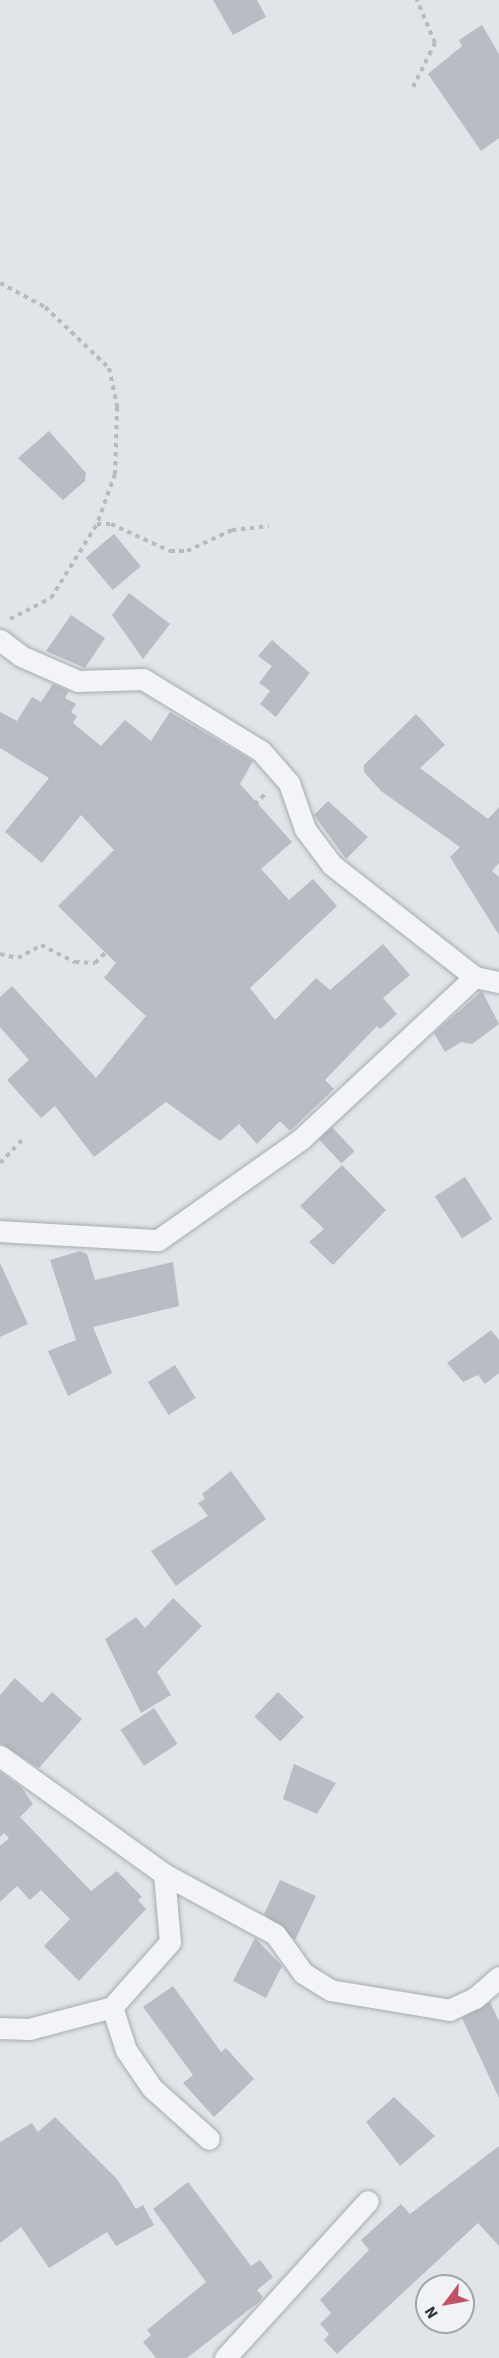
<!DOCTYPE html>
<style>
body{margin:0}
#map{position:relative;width:499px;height:2358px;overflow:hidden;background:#e1e4e8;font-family:"Source Sans 3",sans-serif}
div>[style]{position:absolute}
.building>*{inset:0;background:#b8bdc4;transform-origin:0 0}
.path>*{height:4px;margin-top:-2px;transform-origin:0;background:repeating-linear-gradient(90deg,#b7bac0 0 4.5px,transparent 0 9px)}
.roads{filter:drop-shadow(0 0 2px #a7abb2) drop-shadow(0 0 2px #a7abb2)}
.minor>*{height:21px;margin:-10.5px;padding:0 10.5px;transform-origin:10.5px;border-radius:10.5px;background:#f3f4f7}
span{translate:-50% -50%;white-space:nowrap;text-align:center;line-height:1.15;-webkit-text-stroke:4.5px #f0f2f6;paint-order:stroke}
.north{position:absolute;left:415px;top:2274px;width:60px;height:60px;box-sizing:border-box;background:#f0f2f6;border:2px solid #a1a5ac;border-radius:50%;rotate:238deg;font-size:16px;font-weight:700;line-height:24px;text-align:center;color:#2b323e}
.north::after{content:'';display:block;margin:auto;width:21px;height:27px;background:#c05265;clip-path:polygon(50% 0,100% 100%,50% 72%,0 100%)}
</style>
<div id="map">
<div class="building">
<i style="clip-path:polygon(213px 0,257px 0,266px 17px,233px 35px)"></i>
<i style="clip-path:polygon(482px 25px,499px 54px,499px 138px,481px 151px,428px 74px,462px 46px,459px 40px)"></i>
<i style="clip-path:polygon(49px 431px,86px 473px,85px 481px,63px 500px,18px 458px)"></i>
<i style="left:114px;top:534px;width:42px;height:37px;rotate:50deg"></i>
<i style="clip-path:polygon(129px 593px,170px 624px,143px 659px,112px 615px)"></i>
<i style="clip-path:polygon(71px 615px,105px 638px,85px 668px,46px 651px)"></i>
<i style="clip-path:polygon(272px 640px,310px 673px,276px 717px,260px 704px,270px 691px,259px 683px,272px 666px,258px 656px)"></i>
<i style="clip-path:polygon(53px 684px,69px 691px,65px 698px,76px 704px,71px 712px,77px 716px,73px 723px,101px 746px,125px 720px,151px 741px,170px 712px,253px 761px,240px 784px,292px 842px,261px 869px,289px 900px,313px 879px,337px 906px,250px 988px,275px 1020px,316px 978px,330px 990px,383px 944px,410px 975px,383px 998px,397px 1014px,380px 1029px,377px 1026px,325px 1080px,334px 1089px,290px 1131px,280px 1121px,257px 1144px,239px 1124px,220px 1141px,166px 1102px,94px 1157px,55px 1106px,41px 1118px,7px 1080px,29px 1060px,0 1027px,0 997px,12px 986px,96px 1078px,146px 1016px,104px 978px,116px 963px,58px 906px,114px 850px,81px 815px,42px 863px,5px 832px,49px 778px,0 748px,0 712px,17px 721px,32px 697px,41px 702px)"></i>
<i style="clip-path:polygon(416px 714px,445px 745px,420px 768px,488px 819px,499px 807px,499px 863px,492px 871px,499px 877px,499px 935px,450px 857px,460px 847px,381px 791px,364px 772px,364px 765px)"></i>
<i style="clip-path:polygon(328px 801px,368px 837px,346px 859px,314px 815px)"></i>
<i style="clip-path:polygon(482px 991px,499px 1024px,472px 1044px,461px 1042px,445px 1052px,434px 1033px)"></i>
<i style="left:332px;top:1127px;width:33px;height:18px;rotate:47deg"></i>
<i style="clip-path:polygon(342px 1165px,386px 1210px,333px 1265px,309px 1242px,324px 1229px,300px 1206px)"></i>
<i style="left:465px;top:1177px;width:50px;height:36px;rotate:57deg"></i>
<i style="clip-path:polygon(80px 1251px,87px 1254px,95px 1280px,173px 1262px,179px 1306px,93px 1327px,112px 1373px,68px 1396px,48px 1351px,76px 1340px,50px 1260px)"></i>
<i style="clip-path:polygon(0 1263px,28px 1324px,0 1337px)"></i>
<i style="clip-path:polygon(491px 1330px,499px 1340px,499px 1373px,485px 1384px,478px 1375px,463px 1382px,447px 1363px)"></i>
<i style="left:175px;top:1365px;width:39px;height:32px;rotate:58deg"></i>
<i style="clip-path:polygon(231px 1471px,266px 1519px,176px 1586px,151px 1551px,208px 1516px,198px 1503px,205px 1499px,202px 1494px)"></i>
<i style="clip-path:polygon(173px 1598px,202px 1626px,157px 1672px,171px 1695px,141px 1713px,105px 1639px,136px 1617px,145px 1628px)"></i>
<i style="clip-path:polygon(15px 1678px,42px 1703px,52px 1692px,82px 1719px,39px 1768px,0 1743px,0 1695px)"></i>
<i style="left:278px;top:1692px;width:36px;height:34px;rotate:44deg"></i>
<i style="left:154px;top:1708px;width:43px;height:40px;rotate:57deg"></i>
<i style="clip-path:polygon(294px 1764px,336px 1783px,317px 1814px,283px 1799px)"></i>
<i style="clip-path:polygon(0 1772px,22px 1788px,33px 1804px,20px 1817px,91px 1891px,117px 1871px,142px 1897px,138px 1900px,146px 1909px,79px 1981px,44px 1946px,70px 1919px,41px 1890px,30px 1900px,17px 1886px,0 1902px,0 1846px,9px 1838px,4px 1833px,0 1837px)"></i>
<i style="clip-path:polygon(280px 1880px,316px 1896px,295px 1940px,264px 1914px)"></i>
<i style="clip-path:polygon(255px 1938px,282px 1966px,266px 1998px,233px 1981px)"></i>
<i style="clip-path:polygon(173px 1986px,221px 2052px,226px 2048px,254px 2079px,214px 2117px,183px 2083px,193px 2075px,143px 2007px)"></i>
<i style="clip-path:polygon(490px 2002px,499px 2021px,499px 2098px,462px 2018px)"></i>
<i style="clip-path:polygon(394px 2097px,435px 2136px,400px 2166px,366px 2122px)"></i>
<i style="clip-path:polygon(55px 2117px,117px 2179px,136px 2209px,143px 2205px,154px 2225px,116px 2246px,107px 2232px,49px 2268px,21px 2227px,0 2243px,0 2142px,32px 2123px,38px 2132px)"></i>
<i style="clip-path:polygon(499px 2146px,499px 2246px,478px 2223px,337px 2354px,324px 2340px,329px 2334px,320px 2324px,331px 2313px,320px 2300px,369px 2250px,361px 2240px,401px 2204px,410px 2214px)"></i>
<i style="clip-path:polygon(188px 2182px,251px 2266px,260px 2260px,273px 2277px,257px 2290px,263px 2297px,259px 2302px,187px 2358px,156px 2358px,143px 2342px,151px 2335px,147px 2330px,206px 2282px,153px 2209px)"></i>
</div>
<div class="path">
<i style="left:413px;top:87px;width:49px;rotate:-63.4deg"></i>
<i style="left:435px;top:43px;width:47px;rotate:-112.7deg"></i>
<i style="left:0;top:283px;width:51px;rotate:28.1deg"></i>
<i style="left:45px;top:307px;width:88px;rotate:43.6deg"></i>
<i style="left:109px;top:368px;width:40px;rotate:78deg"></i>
<i style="left:117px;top:407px;width:67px;rotate:91.7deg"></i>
<i style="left:115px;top:474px;width:53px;rotate:109.8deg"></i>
<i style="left:10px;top:619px;width:46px;rotate:-27.1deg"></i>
<i style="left:51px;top:598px;width:87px;rotate:-58.1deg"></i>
<i style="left:97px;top:524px;width:14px"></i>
<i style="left:111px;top:524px;width:65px;rotate:24.6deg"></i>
<i style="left:170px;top:551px;width:17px"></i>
<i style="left:187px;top:551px;width:50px;rotate:-25deg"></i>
<i style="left:232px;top:530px;width:37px;rotate:-6deg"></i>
<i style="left:0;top:954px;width:18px;rotate:13deg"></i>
<i style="left:18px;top:958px;width:26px;rotate:-29deg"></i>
<i style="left:41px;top:945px;width:38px;rotate:27deg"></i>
<i style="left:75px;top:962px;width:20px;rotate:3deg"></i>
<i style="left:95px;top:963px;width:243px;rotate:-44.8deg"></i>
<i style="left:0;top:1163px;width:32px;rotate:-46deg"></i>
</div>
<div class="roads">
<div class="minor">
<i style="left:0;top:640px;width:26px;rotate:37deg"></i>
<i style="left:21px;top:656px;width:62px;rotate:23.7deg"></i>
<i style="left:78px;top:681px;width:65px;rotate:-1.8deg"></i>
<i style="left:143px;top:679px;width:138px;rotate:31.4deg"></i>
<i style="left:261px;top:751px;width:43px;rotate:48.8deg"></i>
<i style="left:289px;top:783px;width:49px;rotate:70.8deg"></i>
<i style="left:305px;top:829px;width:45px;rotate:53.1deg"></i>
<i style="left:332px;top:865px;width:182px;rotate:38.1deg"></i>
<i style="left:0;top:1231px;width:158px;rotate:3.3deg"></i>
<i style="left:158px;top:1240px;width:175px;rotate:-35.2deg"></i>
<i style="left:301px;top:1139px;width:238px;rotate:-43deg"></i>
<i style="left:475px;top:977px;width:25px;rotate:12deg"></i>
<i style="left:0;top:1756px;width:202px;rotate:35.7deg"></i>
<i style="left:164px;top:1874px;width:126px;rotate:28.4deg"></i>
<i style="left:275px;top:1934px;width:48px;rotate:54.3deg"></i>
<i style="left:303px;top:1973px;width:32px;rotate:32deg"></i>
<i style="left:330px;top:1990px;width:121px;rotate:9.5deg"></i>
<i style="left:449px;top:2010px;width:29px;rotate:-25deg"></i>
<i style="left:475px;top:1998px;width:32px;rotate:-41deg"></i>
<i style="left:164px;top:1874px;width:68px;rotate:85deg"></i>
<i style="left:170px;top:1942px;width:87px;rotate:131.7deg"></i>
<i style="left:112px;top:2007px;width:45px;rotate:72deg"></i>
<i style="left:126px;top:2050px;width:46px;rotate:55.6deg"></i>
<i style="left:152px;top:2088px;width:76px;rotate:41.8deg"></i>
<i style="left:0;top:2028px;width:29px;rotate:2deg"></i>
<i style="left:29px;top:2029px;width:86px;rotate:-14.8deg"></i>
<i style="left:225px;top:2358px;width:212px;rotate:-47.7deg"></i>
</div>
</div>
<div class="north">N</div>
</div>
